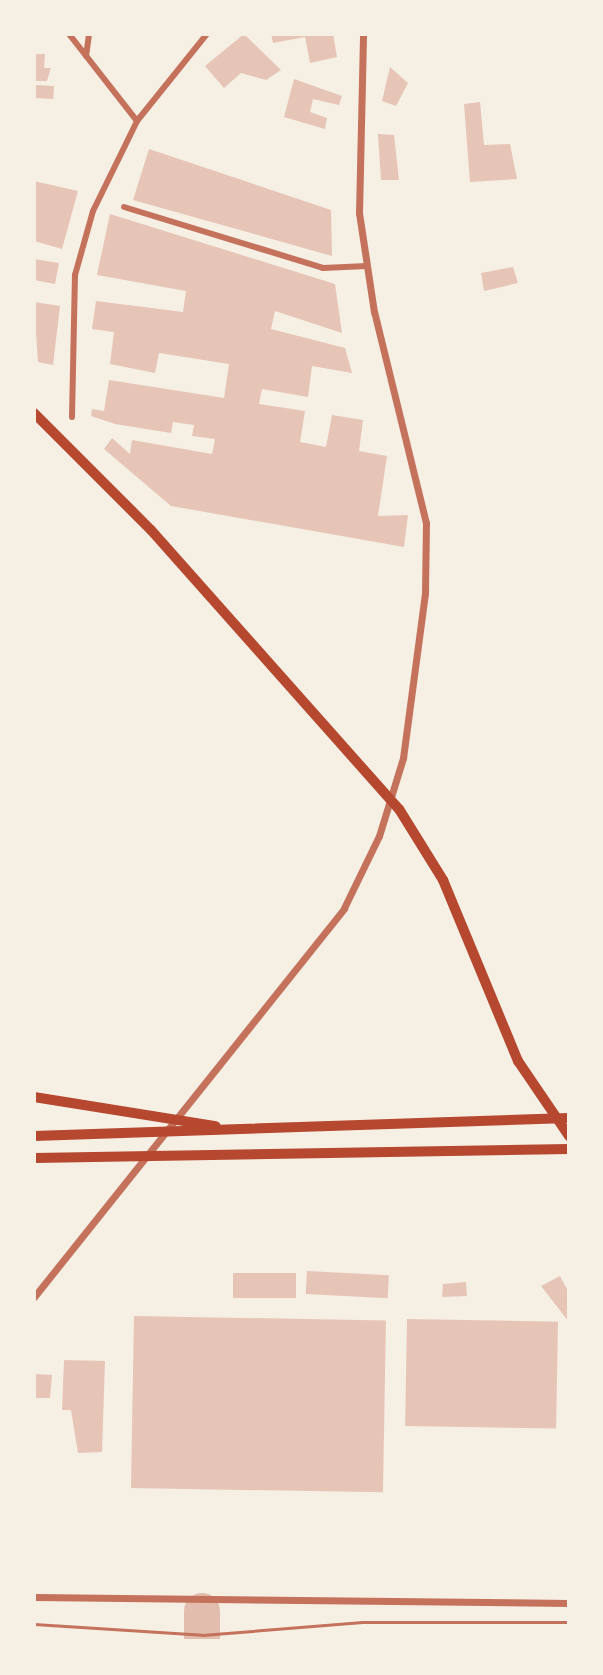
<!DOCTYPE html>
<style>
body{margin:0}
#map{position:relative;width:603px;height:1675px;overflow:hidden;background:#f6efe4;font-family:"DM Sans",sans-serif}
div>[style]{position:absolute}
.taxiway>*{height:36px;margin:-18px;padding:0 18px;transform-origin:18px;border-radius:18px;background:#e2bdae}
.building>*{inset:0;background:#e6c5b7;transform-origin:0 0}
.service>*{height:3px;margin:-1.5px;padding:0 1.5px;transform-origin:1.5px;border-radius:1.5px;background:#c5725c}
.minor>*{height:6px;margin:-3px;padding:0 3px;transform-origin:3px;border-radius:3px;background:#c5725c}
.tertiary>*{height:7px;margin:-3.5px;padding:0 3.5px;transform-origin:3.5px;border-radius:3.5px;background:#c5725c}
.motorway>*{height:10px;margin:-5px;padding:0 5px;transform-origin:5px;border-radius:5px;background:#b5482f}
span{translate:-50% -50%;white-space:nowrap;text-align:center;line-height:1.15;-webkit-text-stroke:6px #f6efe4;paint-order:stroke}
.frame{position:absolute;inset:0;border:36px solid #f6efe4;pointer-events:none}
</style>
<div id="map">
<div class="taxiway">
<i style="left:202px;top:1641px;width:30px;rotate:-90deg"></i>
</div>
<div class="building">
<i style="clip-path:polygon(244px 34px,281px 70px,266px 80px,241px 73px,224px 88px,205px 66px)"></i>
<i style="clip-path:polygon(271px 34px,333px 34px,337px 57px,310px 63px,305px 37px,273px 43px)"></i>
<i style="clip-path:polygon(34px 54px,45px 54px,44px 68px,51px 68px,47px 81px,34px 81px)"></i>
<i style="clip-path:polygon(390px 67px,408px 83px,396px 106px,382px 101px)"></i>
<i style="clip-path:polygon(294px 79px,342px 96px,339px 105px,313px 99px,310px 112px,327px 118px,325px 129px,284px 117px)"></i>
<i style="left:34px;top:85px;width:20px;height:13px;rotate:3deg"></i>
<i style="clip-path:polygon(480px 102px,484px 145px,510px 144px,517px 179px,470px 182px,464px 104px)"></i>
<i style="clip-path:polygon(378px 134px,394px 135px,399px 180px,381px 180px)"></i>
<i style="clip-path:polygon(149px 149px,331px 210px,332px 256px,133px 200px)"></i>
<i style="clip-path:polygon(34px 181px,78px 191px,62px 249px,34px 241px)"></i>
<i style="clip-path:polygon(110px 214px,335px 284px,342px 333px,275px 311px,271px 329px,345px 348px,352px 373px,312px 366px,308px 397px,262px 389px,259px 404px,305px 411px,300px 442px,326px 447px,332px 415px,363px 420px,359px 451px,387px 456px,378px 516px,408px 515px,404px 547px,171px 506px,104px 449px,112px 438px,130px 454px,132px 440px,212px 454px,215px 439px,192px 436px,194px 425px,173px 422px,171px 433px,115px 424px,91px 416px,92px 409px,104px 411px,109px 380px,224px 398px,229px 364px,159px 353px,155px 373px,110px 364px,114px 332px,92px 329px,96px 301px,183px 312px,186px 291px,97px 275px)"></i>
<i style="clip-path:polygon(34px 259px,59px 263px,55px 284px,34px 280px)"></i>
<i style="clip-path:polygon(513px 267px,518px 283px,484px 291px,481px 273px)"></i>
<i style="clip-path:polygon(34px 302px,60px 306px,53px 365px,38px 362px)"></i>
<i style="left:307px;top:1271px;width:82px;height:23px;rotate:3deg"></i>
<i style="left:233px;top:1273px;width:63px;height:25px"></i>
<i style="clip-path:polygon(560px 1276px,569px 1293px,569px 1322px,541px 1286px)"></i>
<i style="clip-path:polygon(466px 1282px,467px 1296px,442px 1297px,443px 1284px)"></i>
<i style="left:134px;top:1316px;width:252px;height:172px;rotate:1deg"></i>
<i style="left:407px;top:1319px;width:151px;height:107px;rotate:1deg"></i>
<i style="clip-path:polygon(64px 1360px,105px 1361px,102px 1452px,78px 1453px,71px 1410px,62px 1410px)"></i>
<i style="clip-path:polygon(34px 1374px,52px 1375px,50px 1398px,34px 1398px)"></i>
</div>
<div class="service">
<i style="left:34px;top:1624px;width:168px;rotate:3.7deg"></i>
<i style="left:202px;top:1635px;width:161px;rotate:-4.6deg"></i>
<i style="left:362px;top:1622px;width:207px"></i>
</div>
<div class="minor">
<i style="left:69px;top:34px;width:110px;rotate:52deg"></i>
<i style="left:86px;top:56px;width:22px;rotate:-82deg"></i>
<i style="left:124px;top:207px;width:208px;rotate:17deg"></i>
<i style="left:323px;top:268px;width:44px;rotate:-2.6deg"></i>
<i style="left:72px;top:417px;width:142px;rotate:-88.8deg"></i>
<i style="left:75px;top:275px;width:66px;rotate:-74.3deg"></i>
<i style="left:93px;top:211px;width:100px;rotate:-63.9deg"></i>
<i style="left:137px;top:121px;width:112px;rotate:-51.2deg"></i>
</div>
<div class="tertiary">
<i style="left:34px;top:1297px;width:497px;rotate:-51.4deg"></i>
<i style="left:344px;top:908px;width:80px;rotate:-64.1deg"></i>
<i style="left:379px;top:836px;width:82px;rotate:-72.9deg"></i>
<i style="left:403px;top:758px;width:166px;rotate:-82.4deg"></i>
<i style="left:425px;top:593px;width:70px;rotate:-89.2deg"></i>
<i style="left:426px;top:523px;width:217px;rotate:-103.8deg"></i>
<i style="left:374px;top:312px;width:100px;rotate:-98.6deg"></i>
<i style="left:359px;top:213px;width:179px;rotate:-88.7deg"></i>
<i style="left:34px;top:1597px;width:535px;rotate:0.64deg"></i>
</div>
<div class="motorway">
<i style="left:34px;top:413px;width:165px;rotate:45deg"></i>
<i style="left:151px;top:530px;width:373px;rotate:48.4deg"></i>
<i style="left:399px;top:809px;width:84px;rotate:58.2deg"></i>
<i style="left:443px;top:880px;width:196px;rotate:67.5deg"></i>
<i style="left:518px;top:1061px;width:91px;rotate:55.8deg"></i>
<i style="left:34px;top:1097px;width:184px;rotate:9.1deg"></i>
<i style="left:34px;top:1136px;width:535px;rotate:-1.93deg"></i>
<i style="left:34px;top:1158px;width:535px;rotate:-0.96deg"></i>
</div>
<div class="frame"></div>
</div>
